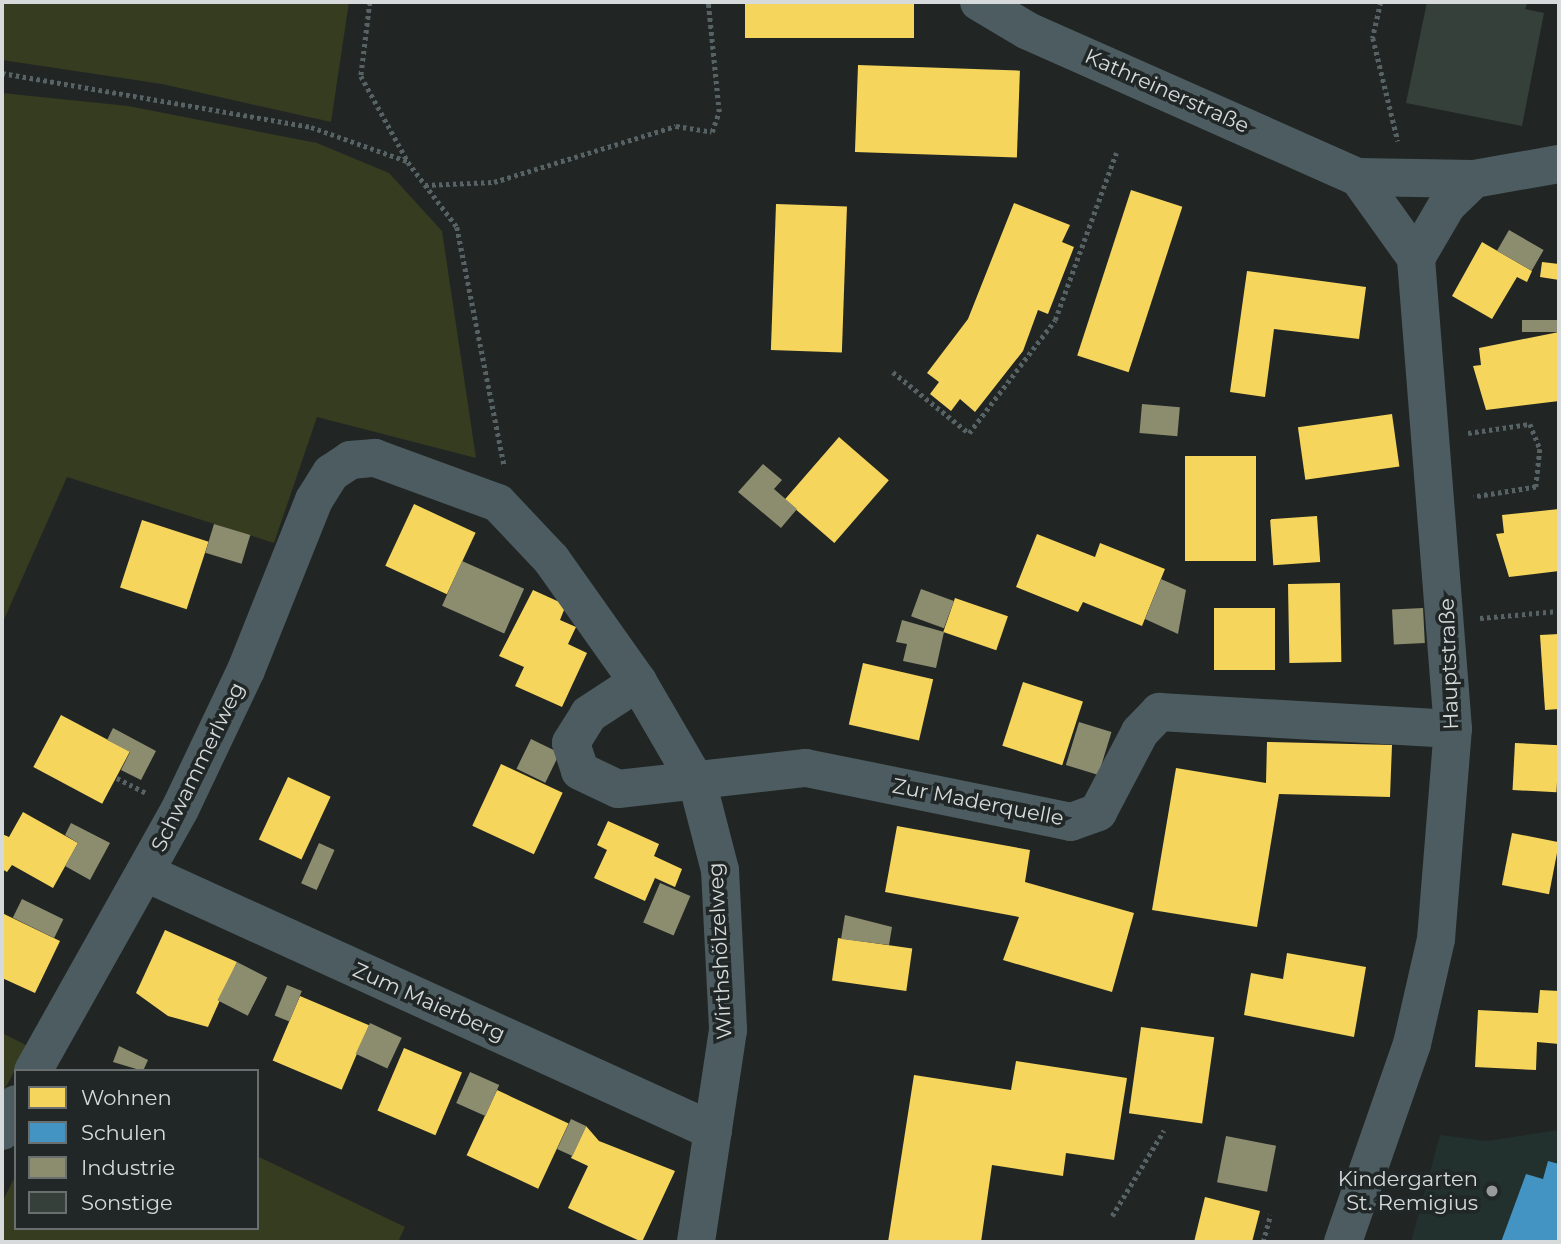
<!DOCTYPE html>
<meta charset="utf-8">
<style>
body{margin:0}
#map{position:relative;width:1561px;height:1244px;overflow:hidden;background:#212625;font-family:Montserrat,sans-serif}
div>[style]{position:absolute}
.built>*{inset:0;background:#22302e}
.green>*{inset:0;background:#353c1f}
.homes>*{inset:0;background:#f6d55c;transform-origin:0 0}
.schools>*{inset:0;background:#4393c3}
.industry>*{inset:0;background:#8c8c6e;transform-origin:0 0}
.building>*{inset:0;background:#35403a}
.path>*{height:4.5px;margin-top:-2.25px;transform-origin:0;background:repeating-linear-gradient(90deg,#576264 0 3.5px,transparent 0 7px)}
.minor>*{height:38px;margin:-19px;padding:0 19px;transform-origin:19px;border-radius:19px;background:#4c5c61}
.dots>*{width:19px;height:19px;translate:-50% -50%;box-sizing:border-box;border:4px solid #202726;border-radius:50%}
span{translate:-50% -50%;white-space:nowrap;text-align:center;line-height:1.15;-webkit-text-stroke:7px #202726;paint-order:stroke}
.street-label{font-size:21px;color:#d6dada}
.poi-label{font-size:21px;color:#d6dada}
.right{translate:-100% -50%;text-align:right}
.frame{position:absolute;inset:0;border:4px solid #d6dada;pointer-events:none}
.legend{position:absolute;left:14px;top:1069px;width:245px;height:161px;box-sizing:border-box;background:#202726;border:2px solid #696f6e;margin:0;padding:9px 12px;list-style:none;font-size:21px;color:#d6dada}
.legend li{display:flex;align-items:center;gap:14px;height:35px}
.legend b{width:35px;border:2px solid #696f6e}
</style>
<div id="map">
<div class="built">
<i style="clip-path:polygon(1559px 1130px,1559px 1242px,1411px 1242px,1440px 1135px,1486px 1141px)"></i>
</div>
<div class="green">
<i style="clip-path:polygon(2px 2px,349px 2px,331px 122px,162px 84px,2px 60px)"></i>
<i style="clip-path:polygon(2px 93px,128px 106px,317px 143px,389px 173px,442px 231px,476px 458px,317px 417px,274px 543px,67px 477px,2px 624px)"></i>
<i style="clip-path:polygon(2px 1033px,28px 1046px,2px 1094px)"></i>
<i style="clip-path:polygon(257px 1156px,405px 1227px,398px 1242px,2px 1242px,2px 1202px,16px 1175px,16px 1228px,257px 1228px)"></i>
</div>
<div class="homes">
<i style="left:745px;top:2px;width:169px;height:36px"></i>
<i style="left:858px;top:65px;width:162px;height:87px;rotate:2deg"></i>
<i style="left:1131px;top:190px;width:54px;height:174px;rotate:18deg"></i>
<i style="clip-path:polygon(1014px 203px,1070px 225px,1062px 242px,1074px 247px,1048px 314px,1038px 310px,1023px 351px,975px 412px,960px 399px,951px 411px,930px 394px,939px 382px,927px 373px,968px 319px)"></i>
<i style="left:776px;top:204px;width:71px;height:146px;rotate:2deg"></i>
<i style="clip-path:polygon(1482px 242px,1532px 271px,1527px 282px,1517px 277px,1492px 319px,1452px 296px)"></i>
<i style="clip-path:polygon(1542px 262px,1559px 264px,1559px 280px,1540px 277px)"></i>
<i style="clip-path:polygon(1247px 271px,1366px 287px,1359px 339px,1274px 329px,1265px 397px,1230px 392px)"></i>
<i style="clip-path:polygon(1559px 332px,1559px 401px,1486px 410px,1473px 366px,1481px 365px,1479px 348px)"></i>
<i style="left:1392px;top:414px;width:53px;height:95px;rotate:82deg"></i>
<i style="left:839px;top:437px;width:66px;height:83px;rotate:41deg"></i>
<i style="left:1185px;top:456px;width:71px;height:105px"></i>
<i style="left:414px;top:504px;width:68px;height:68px;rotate:25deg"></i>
<i style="clip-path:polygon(1559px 509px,1559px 571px,1509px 577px,1496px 534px,1504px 533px,1502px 515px)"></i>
<i style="left:1317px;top:516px;width:46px;height:47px;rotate:86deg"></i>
<i style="left:142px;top:520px;width:70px;height:71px;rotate:18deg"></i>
<i style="clip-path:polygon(1037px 534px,1095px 557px,1100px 543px,1165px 569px,1142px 626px,1083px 602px,1078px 612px,1016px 587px)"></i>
<i style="left:1340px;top:583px;width:79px;height:52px;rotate:89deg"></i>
<i style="clip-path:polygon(533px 590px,566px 605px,560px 620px,576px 627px,568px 644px,587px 653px,562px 707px,515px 686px,524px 667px,499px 656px)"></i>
<i style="left:955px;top:598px;width:56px;height:36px;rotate:19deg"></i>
<i style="left:1214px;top:608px;width:61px;height:62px"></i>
<i style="clip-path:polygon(1559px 634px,1559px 709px,1545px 710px,1540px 635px)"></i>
<i style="left:863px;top:663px;width:72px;height:63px;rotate:13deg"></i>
<i style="left:1023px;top:682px;width:63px;height:67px;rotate:18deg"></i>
<i style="left:61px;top:715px;width:78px;height:59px;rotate:28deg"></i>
<i style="clip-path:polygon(1267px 742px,1392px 745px,1390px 797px,1279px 794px,1257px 927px,1152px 910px,1176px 768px,1266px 783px)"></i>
<i style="left:1515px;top:743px;width:44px;height:47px;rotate:3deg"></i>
<i style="left:501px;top:764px;width:68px;height:68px;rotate:25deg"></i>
<i style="left:288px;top:777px;width:47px;height:69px;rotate:25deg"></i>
<i style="clip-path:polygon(23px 812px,78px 843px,53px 888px,12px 865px,7px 872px,2px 869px,2px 834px,9px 837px)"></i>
<i style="clip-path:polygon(608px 821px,659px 844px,654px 856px,682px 869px,675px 887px,655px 878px,645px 901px,594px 878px,607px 850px,597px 845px)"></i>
<i style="clip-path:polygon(897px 826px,1030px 850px,1025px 882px,1134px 913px,1112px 992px,1003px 960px,1019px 917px,885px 892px)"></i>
<i style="left:1512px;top:833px;width:48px;height:53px;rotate:11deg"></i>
<i style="clip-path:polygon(2px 913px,60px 941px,35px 993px,2px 978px)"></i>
<i style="clip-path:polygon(165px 930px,237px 962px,208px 1027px,168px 1016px,136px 993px)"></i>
<i style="left:838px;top:938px;width:75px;height:43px;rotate:8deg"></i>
<i style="clip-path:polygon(1287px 953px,1366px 967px,1354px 1037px,1244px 1015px,1251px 973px,1283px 979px)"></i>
<i style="clip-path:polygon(1540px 990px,1559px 991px,1559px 1044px,1537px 1042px,1536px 1070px,1475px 1067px,1478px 1010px,1538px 1013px)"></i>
<i style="left:300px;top:996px;width:75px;height:70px;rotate:23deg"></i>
<i style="left:1141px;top:1027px;width:74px;height:87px;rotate:8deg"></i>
<i style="left:404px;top:1048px;width:63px;height:68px;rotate:23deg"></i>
<i style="clip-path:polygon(1016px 1061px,1127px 1078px,1114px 1160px,1066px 1153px,1063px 1176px,992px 1165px,981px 1242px,888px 1242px,914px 1075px,1011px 1090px)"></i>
<i style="left:497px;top:1090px;width:79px;height:72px;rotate:25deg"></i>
<i style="clip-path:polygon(586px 1126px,599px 1141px,675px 1171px,642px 1242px,568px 1208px,588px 1166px,571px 1158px)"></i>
<i style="clip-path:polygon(1205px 1197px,1260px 1211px,1252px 1242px,1194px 1242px)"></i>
</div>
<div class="schools">
<i style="clip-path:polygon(1548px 1161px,1559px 1164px,1559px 1242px,1501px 1242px,1526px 1174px,1543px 1179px)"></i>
</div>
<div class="industry">
<i style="left:1509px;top:230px;width:40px;height:24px;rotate:30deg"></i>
<i style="left:1559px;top:320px;width:12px;height:37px;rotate:90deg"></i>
<i style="left:1142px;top:404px;width:38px;height:29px;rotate:5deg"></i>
<i style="clip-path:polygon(763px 464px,782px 480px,774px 489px,797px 509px,781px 528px,738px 492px)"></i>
<i style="left:214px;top:524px;width:38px;height:30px;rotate:17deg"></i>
<i style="left:462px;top:561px;width:68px;height:49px;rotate:24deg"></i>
<i style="clip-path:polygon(1161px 579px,1186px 590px,1178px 634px,1145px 619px)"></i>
<i style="left:921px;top:589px;width:35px;height:29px;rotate:20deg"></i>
<i style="left:1423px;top:608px;width:35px;height:31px;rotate:87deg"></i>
<i style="clip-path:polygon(902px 620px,944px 632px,936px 668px,903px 661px,907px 644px,896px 642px)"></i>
<i style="left:1079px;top:722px;width:34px;height:45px;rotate:17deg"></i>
<i style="clip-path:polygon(113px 728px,156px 751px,141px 780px,121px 770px,130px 752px,107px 740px)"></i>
<i style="left:531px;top:739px;width:32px;height:33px;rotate:26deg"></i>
<i style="clip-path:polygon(71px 823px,110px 843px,90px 880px,65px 866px,78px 843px,65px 835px)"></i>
<i style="left:319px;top:843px;width:17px;height:44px;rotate:24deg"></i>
<i style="left:660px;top:883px;width:33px;height:43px;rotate:23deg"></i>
<i style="left:22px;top:899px;width:46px;height:21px;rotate:26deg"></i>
<i style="clip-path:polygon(845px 915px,892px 927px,889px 945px,841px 939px)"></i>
<i style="left:237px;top:962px;width:34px;height:43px;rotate:27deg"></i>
<i style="left:287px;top:985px;width:16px;height:33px;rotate:22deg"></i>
<i style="left:370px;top:1023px;width:35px;height:34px;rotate:25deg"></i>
<i style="clip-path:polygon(119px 1046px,148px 1060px,143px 1071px,113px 1062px)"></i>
<i style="left:470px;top:1072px;width:32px;height:34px;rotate:24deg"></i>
<i style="left:571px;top:1119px;width:17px;height:33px;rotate:25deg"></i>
<i style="left:1226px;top:1136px;width:51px;height:47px;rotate:11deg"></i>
</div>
<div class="building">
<i style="clip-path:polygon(1427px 2px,1528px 2px,1525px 9px,1544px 13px,1522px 126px,1406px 103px)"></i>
</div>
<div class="path">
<i style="left:370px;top:2px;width:75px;rotate:96.9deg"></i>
<i style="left:361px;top:76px;width:98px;rotate:61.3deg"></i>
<i style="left:408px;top:162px;width:81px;rotate:53deg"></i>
<i style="left:457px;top:227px;width:242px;rotate:78.8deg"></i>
<i style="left:1381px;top:2px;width:37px;rotate:103deg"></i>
<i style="left:1373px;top:38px;width:106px;rotate:76.4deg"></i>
<i style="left:2px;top:73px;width:314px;rotate:9.9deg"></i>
<i style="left:311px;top:127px;width:102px;rotate:19.5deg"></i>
<i style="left:425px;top:185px;width:69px;rotate:-2.5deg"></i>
<i style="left:494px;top:182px;width:190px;rotate:-17.1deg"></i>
<i style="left:676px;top:126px;width:36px;rotate:9deg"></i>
<i style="left:712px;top:132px;width:21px;rotate:-71deg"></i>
<i style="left:719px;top:112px;width:111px;rotate:-95.7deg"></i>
<i style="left:893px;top:372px;width:97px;rotate:38.8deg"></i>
<i style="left:969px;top:433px;width:142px;rotate:-52.7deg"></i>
<i style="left:1055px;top:320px;width:178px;rotate:-69.9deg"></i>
<i style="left:1468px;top:433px;width:63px;rotate:-8.3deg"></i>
<i style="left:1530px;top:424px;width:27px;rotate:68deg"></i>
<i style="left:1540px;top:449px;width:38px;rotate:96deg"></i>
<i style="left:1536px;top:487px;width:63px;rotate:170.8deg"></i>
<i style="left:1480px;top:618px;width:79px;rotate:-5.1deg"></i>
<i style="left:117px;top:778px;width:34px;rotate:27deg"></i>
<i style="left:1112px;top:1216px;width:100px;rotate:-58.8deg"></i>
<i style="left:1263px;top:1242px;width:28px;rotate:-75deg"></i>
</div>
<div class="minor">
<i style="left:979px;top:2px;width:57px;rotate:30.6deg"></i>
<i style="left:1028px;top:31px;width:361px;rotate:23.9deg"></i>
<i style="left:1358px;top:177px;width:100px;rotate:54.4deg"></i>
<i style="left:1358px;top:177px;width:116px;rotate:1deg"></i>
<i style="left:638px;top:682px;width:59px;rotate:146.9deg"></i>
<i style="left:589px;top:714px;width:34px;rotate:122deg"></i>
<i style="left:571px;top:743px;width:29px;rotate:72deg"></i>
<i style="left:580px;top:771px;width:42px;rotate:25.3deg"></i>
<i style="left:618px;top:789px;width:189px;rotate:-6.4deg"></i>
<i style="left:806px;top:768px;width:270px;rotate:11.5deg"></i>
<i style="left:1071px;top:822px;width:29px;rotate:-20deg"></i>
<i style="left:1098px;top:812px;width:90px;rotate:-62.3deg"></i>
<i style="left:1140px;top:732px;width:28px;rotate:-46deg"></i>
<i style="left:1159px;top:712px;width:294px;rotate:3.3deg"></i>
<i style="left:146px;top:873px;width:623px;rotate:24.47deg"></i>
<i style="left:33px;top:1071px;width:300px;rotate:-60.7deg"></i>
<i style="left:180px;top:809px;width:154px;rotate:-64.6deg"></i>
<i style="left:246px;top:670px;width:183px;rotate:-68.2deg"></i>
<i style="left:314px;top:500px;width:32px;rotate:-58deg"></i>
<i style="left:331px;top:473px;width:23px;rotate:-34deg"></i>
<i style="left:350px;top:460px;width:25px;rotate:-5deg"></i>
<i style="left:375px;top:458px;width:131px;rotate:20.1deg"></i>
<i style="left:498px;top:503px;width:77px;rotate:46.6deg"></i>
<i style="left:551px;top:559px;width:151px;rotate:54.7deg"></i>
<i style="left:638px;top:682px;width:119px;rotate:59.8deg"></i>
<i style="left:698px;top:785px;width:88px;rotate:75.5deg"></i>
<i style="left:720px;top:870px;width:160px;rotate:87.1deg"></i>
<i style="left:728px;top:1030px;width:214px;rotate:98.6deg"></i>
<i style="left:2px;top:1131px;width:30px;rotate:-63deg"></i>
<i style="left:1343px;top:1242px;width:210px;rotate:-70.8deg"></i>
<i style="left:1412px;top:1044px;width:108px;rotate:-77.1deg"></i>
<i style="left:1436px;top:939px;width:211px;rotate:-85.4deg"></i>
<i style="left:1453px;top:729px;width:472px;rotate:-94.5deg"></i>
<i style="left:1416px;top:258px;width:61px;rotate:-59.7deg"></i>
<i style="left:1447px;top:205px;width:37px;rotate:-44deg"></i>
<i style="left:1474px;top:179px;width:86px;rotate:-10deg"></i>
</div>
<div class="dots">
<i style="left:1492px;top:1191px;background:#979b9b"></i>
</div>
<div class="street-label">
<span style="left:1167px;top:91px;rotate:24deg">Kathreinerstraße</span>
<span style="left:1449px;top:664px;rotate:-92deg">Hauptstraße</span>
<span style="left:198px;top:767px;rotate:-64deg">Schwammerlweg</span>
<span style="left:978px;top:802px;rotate:11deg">Zur Maderquelle</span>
<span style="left:720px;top:951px;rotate:-93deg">Wirthshölzelweg</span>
<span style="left:429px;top:1002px;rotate:24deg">Zum Maierberg</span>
</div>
<div class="poi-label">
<span class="right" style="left:1478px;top:1191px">Kindergarten<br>St. Remigius</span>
</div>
<div class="frame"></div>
<ul class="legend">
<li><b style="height:19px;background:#f6d55c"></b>Wohnen</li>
<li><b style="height:19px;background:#4393c3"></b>Schulen</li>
<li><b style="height:19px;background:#8c8c6e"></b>Industrie</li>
<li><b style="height:19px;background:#35403a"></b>Sonstige</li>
</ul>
</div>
